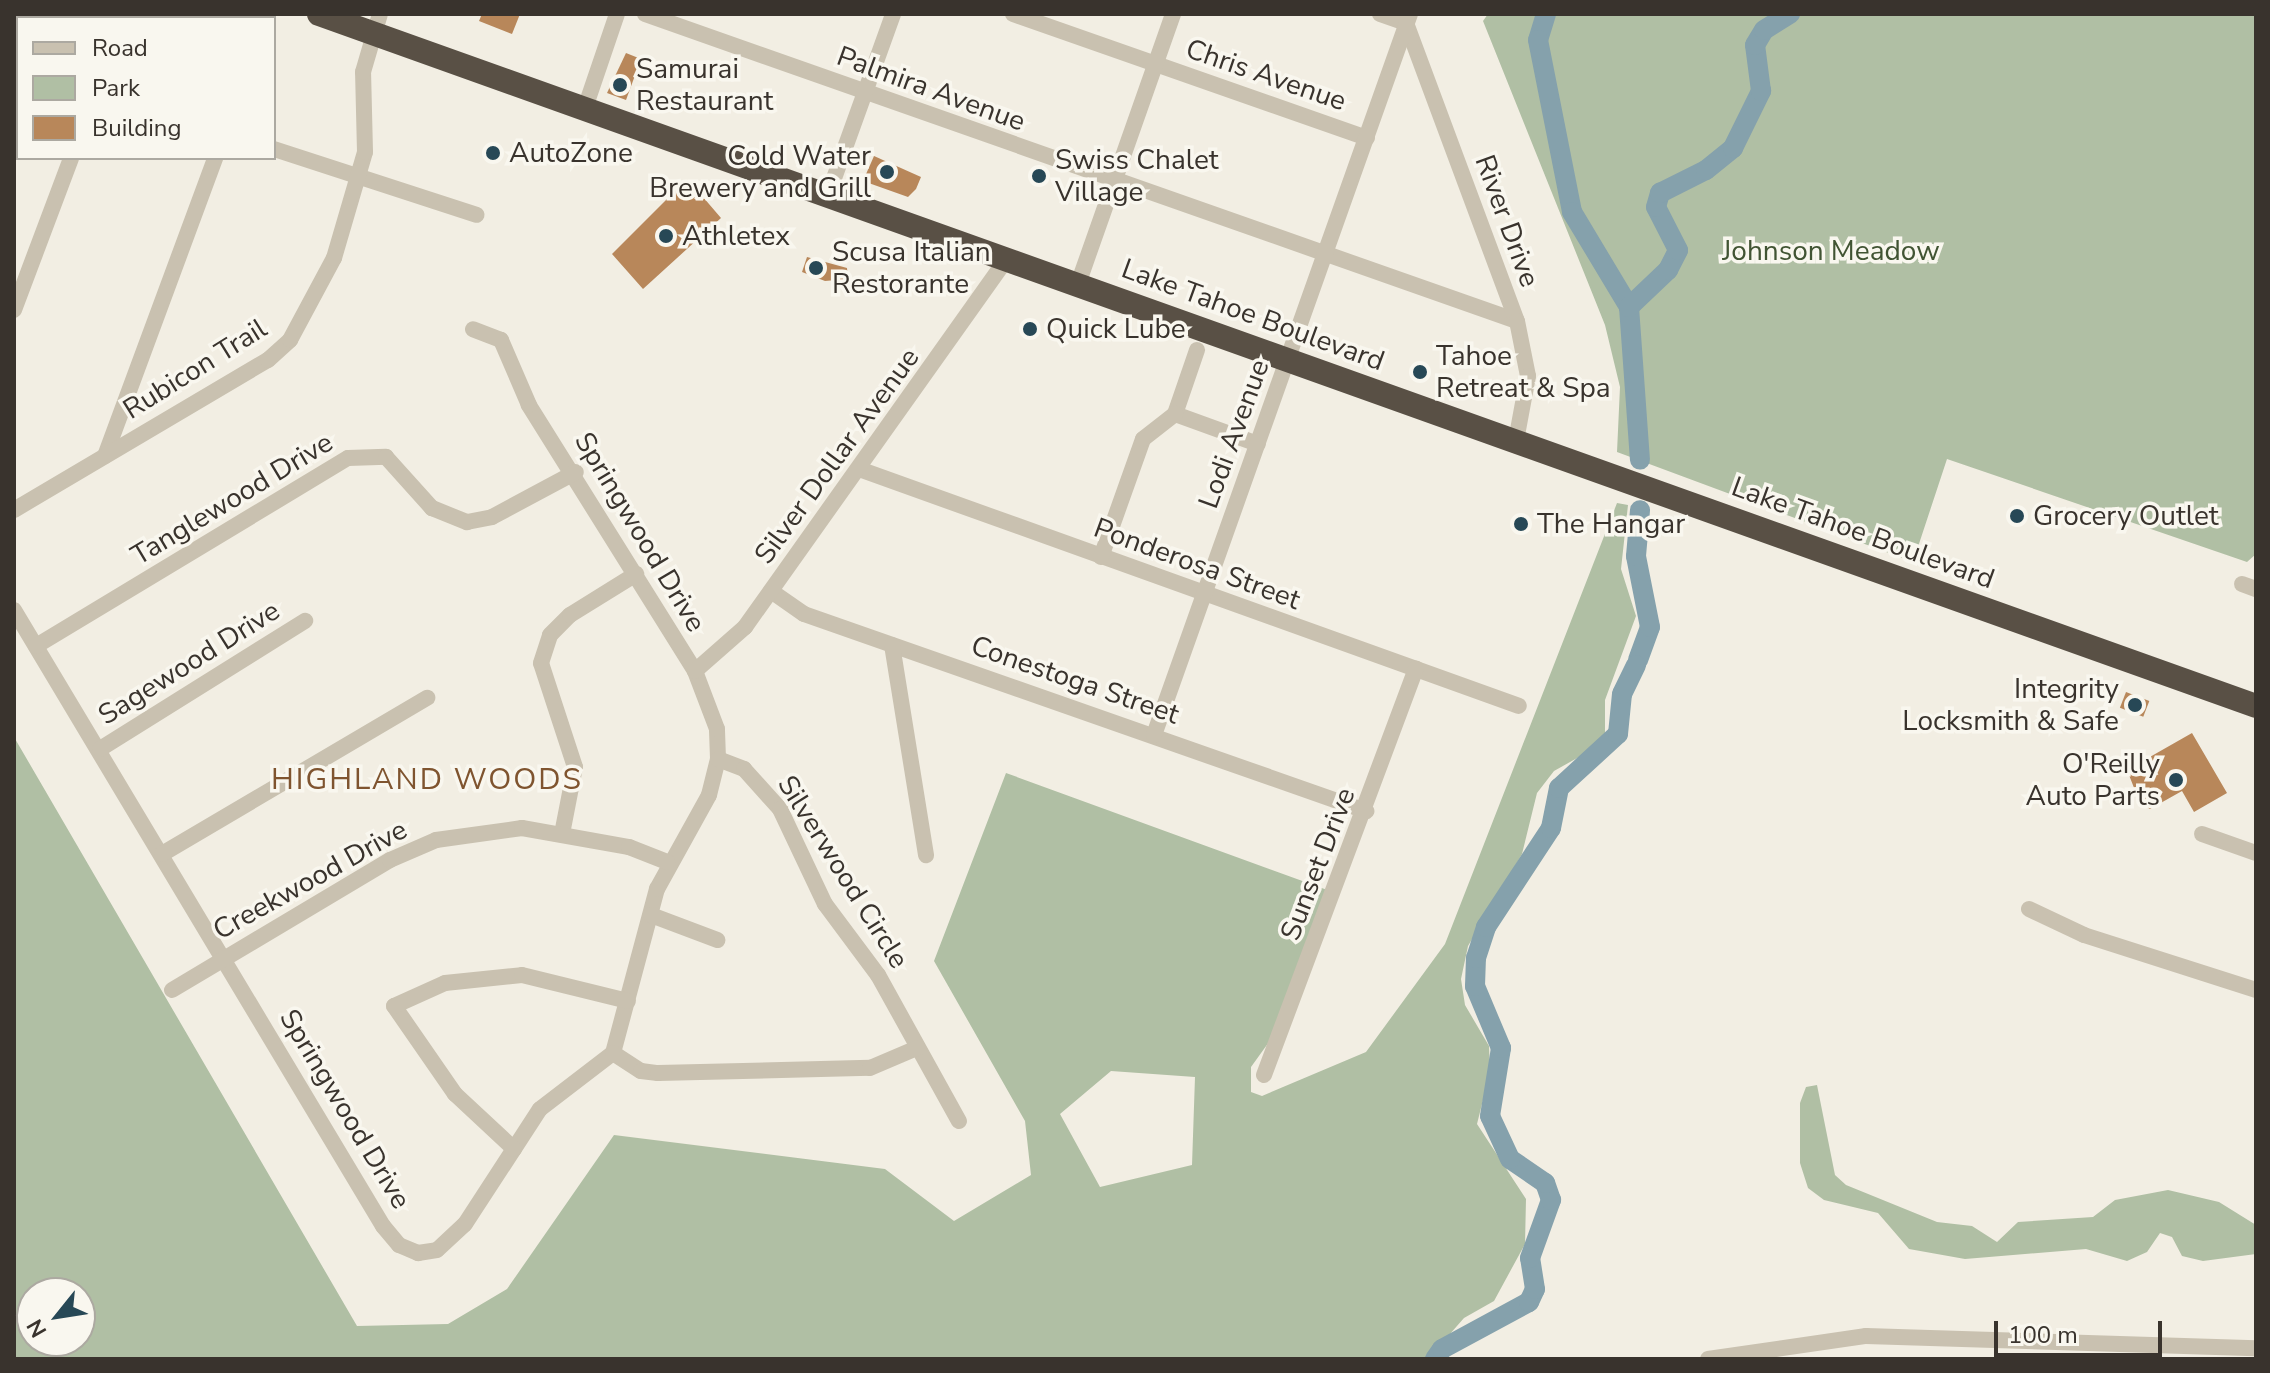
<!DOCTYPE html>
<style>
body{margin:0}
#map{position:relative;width:2270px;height:1373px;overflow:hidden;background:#f2eee3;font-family:"Nunito Sans",sans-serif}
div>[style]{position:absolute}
.green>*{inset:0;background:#b0bfa4}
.river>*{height:20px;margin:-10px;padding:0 10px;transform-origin:10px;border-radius:10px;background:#85a1ac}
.building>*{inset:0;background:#b8875a;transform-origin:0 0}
.minor>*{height:16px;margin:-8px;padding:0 8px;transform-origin:8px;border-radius:8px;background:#c9c1b0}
.highway>*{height:24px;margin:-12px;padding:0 12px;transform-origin:12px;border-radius:12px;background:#595045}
.dots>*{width:22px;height:22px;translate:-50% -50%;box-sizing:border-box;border:4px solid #f9f7ef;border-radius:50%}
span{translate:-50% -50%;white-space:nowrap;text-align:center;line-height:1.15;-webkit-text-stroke:7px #f9f7ef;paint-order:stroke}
.poi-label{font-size:28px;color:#39332d}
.left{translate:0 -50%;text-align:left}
.right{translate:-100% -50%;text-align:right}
.street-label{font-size:28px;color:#39332d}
.park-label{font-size:28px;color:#415433}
.neighbourhood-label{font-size:30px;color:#7f542f;letter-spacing:2px}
.frame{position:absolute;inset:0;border:16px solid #39332d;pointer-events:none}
.legend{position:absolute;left:16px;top:16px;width:260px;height:144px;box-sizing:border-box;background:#f9f7ef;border:2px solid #aca9a1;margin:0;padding:10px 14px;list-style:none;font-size:24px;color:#39332d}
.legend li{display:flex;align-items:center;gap:16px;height:40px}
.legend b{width:40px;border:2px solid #aca9a1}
.north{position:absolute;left:16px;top:1277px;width:80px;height:80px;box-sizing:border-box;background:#f9f7ef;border:2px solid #aca9a1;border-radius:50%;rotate:240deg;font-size:22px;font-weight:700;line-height:32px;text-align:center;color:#39332d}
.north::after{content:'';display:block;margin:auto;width:28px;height:36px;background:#274856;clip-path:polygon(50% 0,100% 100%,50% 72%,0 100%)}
.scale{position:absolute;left:1994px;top:1321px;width:168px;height:36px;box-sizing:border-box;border:4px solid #39332d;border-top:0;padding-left:10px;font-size:24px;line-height:28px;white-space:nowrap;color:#39332d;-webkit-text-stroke:6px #f9f7ef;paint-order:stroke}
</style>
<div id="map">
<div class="green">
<i style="clip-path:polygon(1488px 14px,2256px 14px,2256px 554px,2247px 562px,1947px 459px,1913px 562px,1617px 452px,1620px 387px,1605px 325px,1483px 21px)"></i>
<i style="clip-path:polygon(evenodd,1617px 503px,1628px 505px,1621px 569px,1636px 616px,1605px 700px,1605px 735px,1595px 748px,1554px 771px,1537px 793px,1522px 854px,1468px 946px,1461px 979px,1465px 1005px,1489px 1046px,1490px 1072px,1477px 1124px,1526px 1199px,1525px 1244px,1494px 1301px,1464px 1318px,1428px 1359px,14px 1359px,14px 737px,357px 1326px,448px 1324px,507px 1289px,614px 1135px,885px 1169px,954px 1221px,1031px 1175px,1025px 1121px,934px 961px,1006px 773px,1330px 891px,1269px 1042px,1251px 1067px,1251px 1092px,1262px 1096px,1366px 1052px,1445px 944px,1617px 503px,1111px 1071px,1195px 1077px,1192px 1165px,1100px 1187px,1060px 1114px,1111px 1071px,1617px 503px,32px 1293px,80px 1293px,80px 1341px,32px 1341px,32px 1293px)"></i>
<i style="clip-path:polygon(1817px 1085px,1835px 1175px,1846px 1185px,1937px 1222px,1972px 1226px,1997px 1242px,2018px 1222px,2093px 1217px,2115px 1200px,2168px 1190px,2219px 1202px,2256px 1225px,2256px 1254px,2203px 1261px,2182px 1256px,2172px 1237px,2160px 1233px,2147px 1252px,2127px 1261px,2086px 1249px,1965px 1259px,1909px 1249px,1878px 1213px,1824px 1200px,1808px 1188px,1800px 1163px,1800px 1103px,1806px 1087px)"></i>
</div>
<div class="river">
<i style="left:1546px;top:14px;width:27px;rotate:107deg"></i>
<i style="left:1538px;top:40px;width:175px;rotate:78.8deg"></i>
<i style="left:1572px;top:212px;width:111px;rotate:59deg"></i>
<i style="left:1629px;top:307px;width:153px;rotate:85.9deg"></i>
<i style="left:1629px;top:307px;width:54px;rotate:-43.5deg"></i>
<i style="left:1668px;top:270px;width:22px;rotate:-63deg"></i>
<i style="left:1678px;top:250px;width:48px;rotate:-117.1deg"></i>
<i style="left:1656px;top:207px;width:15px;rotate:-74deg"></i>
<i style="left:1660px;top:193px;width:51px;rotate:-26.6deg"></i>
<i style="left:1706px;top:170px;width:35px;rotate:-39deg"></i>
<i style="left:1733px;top:148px;width:64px;rotate:-63.8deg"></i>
<i style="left:1761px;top:91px;width:46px;rotate:-97.4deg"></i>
<i style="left:1755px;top:45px;width:17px;rotate:-59deg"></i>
<i style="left:1764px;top:30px;width:31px;rotate:-32deg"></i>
<i style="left:1638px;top:660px;width:35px;rotate:-70deg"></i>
<i style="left:1650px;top:627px;width:72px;rotate:-101.2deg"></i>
<i style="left:1636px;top:556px;width:46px;rotate:-85deg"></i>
<i style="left:1435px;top:1359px;width:12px;rotate:-55deg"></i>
<i style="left:1442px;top:1349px;width:99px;rotate:-28.4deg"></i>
<i style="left:1529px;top:1302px;width:14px;rotate:-65deg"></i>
<i style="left:1535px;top:1289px;width:31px;rotate:-99deg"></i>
<i style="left:1530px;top:1258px;width:62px;rotate:-70.1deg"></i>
<i style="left:1551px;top:1200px;width:18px;rotate:-109deg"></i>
<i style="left:1545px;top:1183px;width:42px;rotate:-145.6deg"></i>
<i style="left:1510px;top:1159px;width:47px;rotate:-114.9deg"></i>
<i style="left:1490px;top:1116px;width:69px;rotate:-80.8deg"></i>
<i style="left:1501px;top:1048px;width:67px;rotate:-112.8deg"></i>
<i style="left:1475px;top:986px;width:28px;rotate:-88deg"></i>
<i style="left:1476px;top:958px;width:33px;rotate:-72deg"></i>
<i style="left:1486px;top:927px;width:118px;rotate:-56.7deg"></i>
<i style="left:1551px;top:828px;width:41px;rotate:-78.7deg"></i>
<i style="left:1559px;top:788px;width:80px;rotate:-42.5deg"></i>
<i style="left:1618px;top:734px;width:40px;rotate:-84.3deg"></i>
<i style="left:1622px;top:694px;width:32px;rotate:-64deg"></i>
</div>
<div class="building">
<i style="clip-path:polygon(482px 14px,520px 14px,512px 34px,479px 21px)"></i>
<i style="clip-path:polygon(626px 53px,641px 59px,626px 100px,607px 93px)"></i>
<i style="clip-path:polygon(874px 156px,921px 177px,916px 189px,908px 197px,863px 181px)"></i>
<i style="clip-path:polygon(681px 185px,691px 196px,697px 190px,721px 218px,643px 289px,612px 254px)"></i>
<i style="clip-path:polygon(807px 257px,847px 268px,848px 279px,825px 281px,802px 272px)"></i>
<i style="left:2126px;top:692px;width:25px;height:17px;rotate:21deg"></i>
<i style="clip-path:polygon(2192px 733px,2227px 793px,2194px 812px,2182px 791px,2150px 809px,2140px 803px,2127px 770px)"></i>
</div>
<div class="minor">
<i style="left:645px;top:14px;width:924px;rotate:19.4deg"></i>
<i style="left:1013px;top:14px;width:375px;rotate:19.3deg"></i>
<i style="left:1380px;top:14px;width:28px;rotate:19deg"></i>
<i style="left:1406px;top:23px;width:318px;rotate:69.6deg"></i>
<i style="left:1517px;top:321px;width:56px;rotate:78.7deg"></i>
<i style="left:1528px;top:376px;width:66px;rotate:100.5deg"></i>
<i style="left:264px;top:18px;width:4px;rotate:-76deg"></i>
<i style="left:14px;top:68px;width:4px;rotate:14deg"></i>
<i style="left:585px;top:108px;width:99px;rotate:-71.2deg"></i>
<i style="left:274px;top:149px;width:213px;rotate:18deg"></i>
<i style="left:828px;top:195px;width:192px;rotate:-70.2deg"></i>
<i style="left:1078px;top:284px;width:286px;rotate:-70.6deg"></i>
<i style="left:14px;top:310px;width:162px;rotate:-69.4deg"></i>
<i style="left:1197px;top:350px;width:68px;rotate:109deg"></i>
<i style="left:1175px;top:414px;width:88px;rotate:19.9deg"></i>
<i style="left:105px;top:456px;width:318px;rotate:-69.7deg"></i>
<i style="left:859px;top:469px;width:701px;rotate:19.75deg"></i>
<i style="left:14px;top:510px;width:295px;rotate:-30.6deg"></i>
<i style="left:268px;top:360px;width:30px;rotate:-42deg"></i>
<i style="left:290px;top:340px;width:93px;rotate:-61.8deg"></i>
<i style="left:334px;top:258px;width:110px;rotate:-73.7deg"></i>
<i style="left:365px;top:152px;width:80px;rotate:-91.4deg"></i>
<i style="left:363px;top:72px;width:60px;rotate:-73.7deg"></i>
<i style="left:1101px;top:557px;width:125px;rotate:-70.4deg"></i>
<i style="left:1143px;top:439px;width:41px;rotate:-38deg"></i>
<i style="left:2242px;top:584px;width:15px;rotate:20deg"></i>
<i style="left:771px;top:591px;width:40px;rotate:34.9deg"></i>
<i style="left:804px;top:614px;width:596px;rotate:19.32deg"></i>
<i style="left:14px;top:610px;width:718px;rotate:59.08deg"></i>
<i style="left:383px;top:1226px;width:25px;rotate:50deg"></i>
<i style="left:399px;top:1245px;width:21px;rotate:23deg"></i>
<i style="left:418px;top:1253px;width:19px;rotate:-9deg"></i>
<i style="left:437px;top:1250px;width:38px;rotate:-43deg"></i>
<i style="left:465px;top:1224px;width:137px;rotate:-56.9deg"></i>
<i style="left:540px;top:1109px;width:92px;rotate:-37.5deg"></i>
<i style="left:613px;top:1053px;width:170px;rotate:-75deg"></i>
<i style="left:657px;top:889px;width:107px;rotate:-61deg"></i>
<i style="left:709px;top:795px;width:37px;rotate:-76deg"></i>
<i style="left:718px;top:759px;width:30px;rotate:-92deg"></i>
<i style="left:717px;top:729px;width:62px;rotate:-110.8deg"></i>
<i style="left:695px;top:671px;width:314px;rotate:-122deg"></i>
<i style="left:529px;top:405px;width:71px;rotate:-113.3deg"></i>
<i style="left:501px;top:340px;width:30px;rotate:-159deg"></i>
<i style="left:892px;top:645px;width:213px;rotate:80.8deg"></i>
<i style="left:36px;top:646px;width:364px;rotate:-31.1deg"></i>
<i style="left:348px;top:458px;width:38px;rotate:-2deg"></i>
<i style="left:386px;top:457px;width:69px;rotate:48deg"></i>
<i style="left:432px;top:508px;width:38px;rotate:22deg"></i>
<i style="left:467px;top:522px;width:25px;rotate:-11deg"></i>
<i style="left:492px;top:517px;width:95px;rotate:-28.2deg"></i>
<i style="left:695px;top:671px;width:67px;rotate:-41.3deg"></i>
<i style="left:745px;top:627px;width:452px;rotate:-54.6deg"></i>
<i style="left:1154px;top:735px;width:765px;rotate:-70.45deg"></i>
<i style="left:100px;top:749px;width:242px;rotate:-32deg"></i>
<i style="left:718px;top:759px;width:28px;rotate:21deg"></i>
<i style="left:744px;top:769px;width:54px;rotate:48deg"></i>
<i style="left:780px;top:809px;width:105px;rotate:64.7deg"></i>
<i style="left:825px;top:904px;width:89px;rotate:53.3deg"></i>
<i style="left:878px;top:975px;width:167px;rotate:61deg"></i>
<i style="left:562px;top:834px;width:68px;rotate:-79deg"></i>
<i style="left:575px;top:767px;width:109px;rotate:-108.1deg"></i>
<i style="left:541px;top:663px;width:29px;rotate:-72deg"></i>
<i style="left:550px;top:635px;width:28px;rotate:-45deg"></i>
<i style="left:570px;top:615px;width:78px;rotate:-31.8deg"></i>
<i style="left:2202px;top:834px;width:57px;rotate:19.4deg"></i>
<i style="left:162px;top:854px;width:308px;rotate:-30.5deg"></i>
<i style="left:2029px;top:909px;width:61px;rotate:25.3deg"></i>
<i style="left:2084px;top:935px;width:181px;rotate:17.7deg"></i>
<i style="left:651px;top:915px;width:71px;rotate:20.7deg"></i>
<i style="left:172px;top:990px;width:254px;rotate:-30.8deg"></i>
<i style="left:390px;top:860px;width:50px;rotate:-23.5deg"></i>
<i style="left:436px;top:840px;width:87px;rotate:-7.9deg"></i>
<i style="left:522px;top:828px;width:109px;rotate:10.1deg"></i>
<i style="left:629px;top:847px;width:41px;rotate:21.5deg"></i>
<i style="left:613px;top:1053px;width:33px;rotate:33deg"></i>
<i style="left:641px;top:1071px;width:17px;rotate:7deg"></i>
<i style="left:658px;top:1073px;width:212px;rotate:-1.4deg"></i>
<i style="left:870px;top:1068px;width:51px;rotate:-23.1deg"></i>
<i style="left:1264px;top:1075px;width:434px;rotate:-69.5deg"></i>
<i style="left:514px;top:1149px;width:81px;rotate:-137deg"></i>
<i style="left:455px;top:1094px;width:107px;rotate:-124.7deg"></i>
<i style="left:394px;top:1006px;width:56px;rotate:-24.3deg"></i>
<i style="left:445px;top:983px;width:77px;rotate:-5.9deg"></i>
<i style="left:522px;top:975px;width:109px;rotate:13.8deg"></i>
<i style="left:1708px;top:1359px;width:160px;rotate:-8.3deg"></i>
<i style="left:1866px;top:1336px;width:390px;rotate:1.8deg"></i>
</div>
<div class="highway">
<i style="left:319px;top:14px;width:2057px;rotate:19.66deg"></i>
</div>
<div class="dots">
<i style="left:620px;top:85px;background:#274856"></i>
<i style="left:493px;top:153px;background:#274856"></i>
<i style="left:887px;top:172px;background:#274856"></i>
<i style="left:1039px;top:176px;background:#274856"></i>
<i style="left:666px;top:236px;background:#274856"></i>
<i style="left:816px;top:268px;background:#274856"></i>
<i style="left:1030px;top:329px;background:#274856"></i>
<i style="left:1420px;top:372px;background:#274856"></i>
<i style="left:2017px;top:516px;background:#274856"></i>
<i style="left:1521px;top:524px;background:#274856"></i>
<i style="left:2135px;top:705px;background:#274856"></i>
<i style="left:2176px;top:780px;background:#274856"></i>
</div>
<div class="poi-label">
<span class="left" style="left:636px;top:85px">Samurai<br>Restaurant</span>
<span class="left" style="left:509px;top:153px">AutoZone</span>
<span class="right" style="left:871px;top:172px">Cold Water<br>Brewery and Grill</span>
<span class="left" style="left:1055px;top:176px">Swiss Chalet<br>Village</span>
<span class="left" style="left:682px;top:236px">Athletex</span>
<span class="left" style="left:832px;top:268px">Scusa Italian<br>Restorante</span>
<span class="left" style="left:1046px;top:329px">Quick Lube</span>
<span class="left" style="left:1436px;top:372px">Tahoe<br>Retreat &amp; Spa</span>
<span class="left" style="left:2033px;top:516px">Grocery Outlet</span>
<span class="left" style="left:1537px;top:524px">The Hangar</span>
<span class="right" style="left:2119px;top:705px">Integrity<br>Locksmith &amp; Safe</span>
<span class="right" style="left:2160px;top:780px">O'Reilly<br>Auto Parts</span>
</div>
<div class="street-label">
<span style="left:1266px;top:75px;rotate:19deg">Chris Avenue</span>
<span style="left:931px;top:89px;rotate:20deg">Palmira Avenue</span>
<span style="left:1507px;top:221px;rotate:70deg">River Drive</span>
<span style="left:1253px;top:315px;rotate:20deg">Lake Tahoe Boulevard</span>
<span style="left:195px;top:369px;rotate:-32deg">Rubicon Trail</span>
<span style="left:1234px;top:434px;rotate:-70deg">Lodi Avenue</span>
<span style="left:837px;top:456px;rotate:-54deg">Silver Dollar Avenue</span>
<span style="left:232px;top:499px;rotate:-31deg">Tanglewood Drive</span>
<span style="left:640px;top:532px;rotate:59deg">Springwood Drive</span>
<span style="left:1863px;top:533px;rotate:20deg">Lake Tahoe Boulevard</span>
<span style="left:1197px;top:564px;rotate:20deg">Ponderosa Street</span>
<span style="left:189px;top:663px;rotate:-32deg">Sagewood Drive</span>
<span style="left:1075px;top:680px;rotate:19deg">Conestoga Street</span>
<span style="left:1318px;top:864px;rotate:-69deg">Sunset Drive</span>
<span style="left:843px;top:872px;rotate:58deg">Silverwood Circle</span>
<span style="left:310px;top:880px;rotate:-29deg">Creekwood Drive</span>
<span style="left:345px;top:1109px;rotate:59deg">Springwood Drive</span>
</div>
<div class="park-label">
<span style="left:1831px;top:251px">Johnson Meadow</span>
</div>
<div class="neighbourhood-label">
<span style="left:427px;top:780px">HIGHLAND WOODS</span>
</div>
<div class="frame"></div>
<ul class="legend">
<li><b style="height:10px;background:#c9c1b0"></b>Road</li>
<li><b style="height:22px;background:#b0bfa4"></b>Park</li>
<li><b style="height:22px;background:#b8875a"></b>Building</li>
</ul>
<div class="north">N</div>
<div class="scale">100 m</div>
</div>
